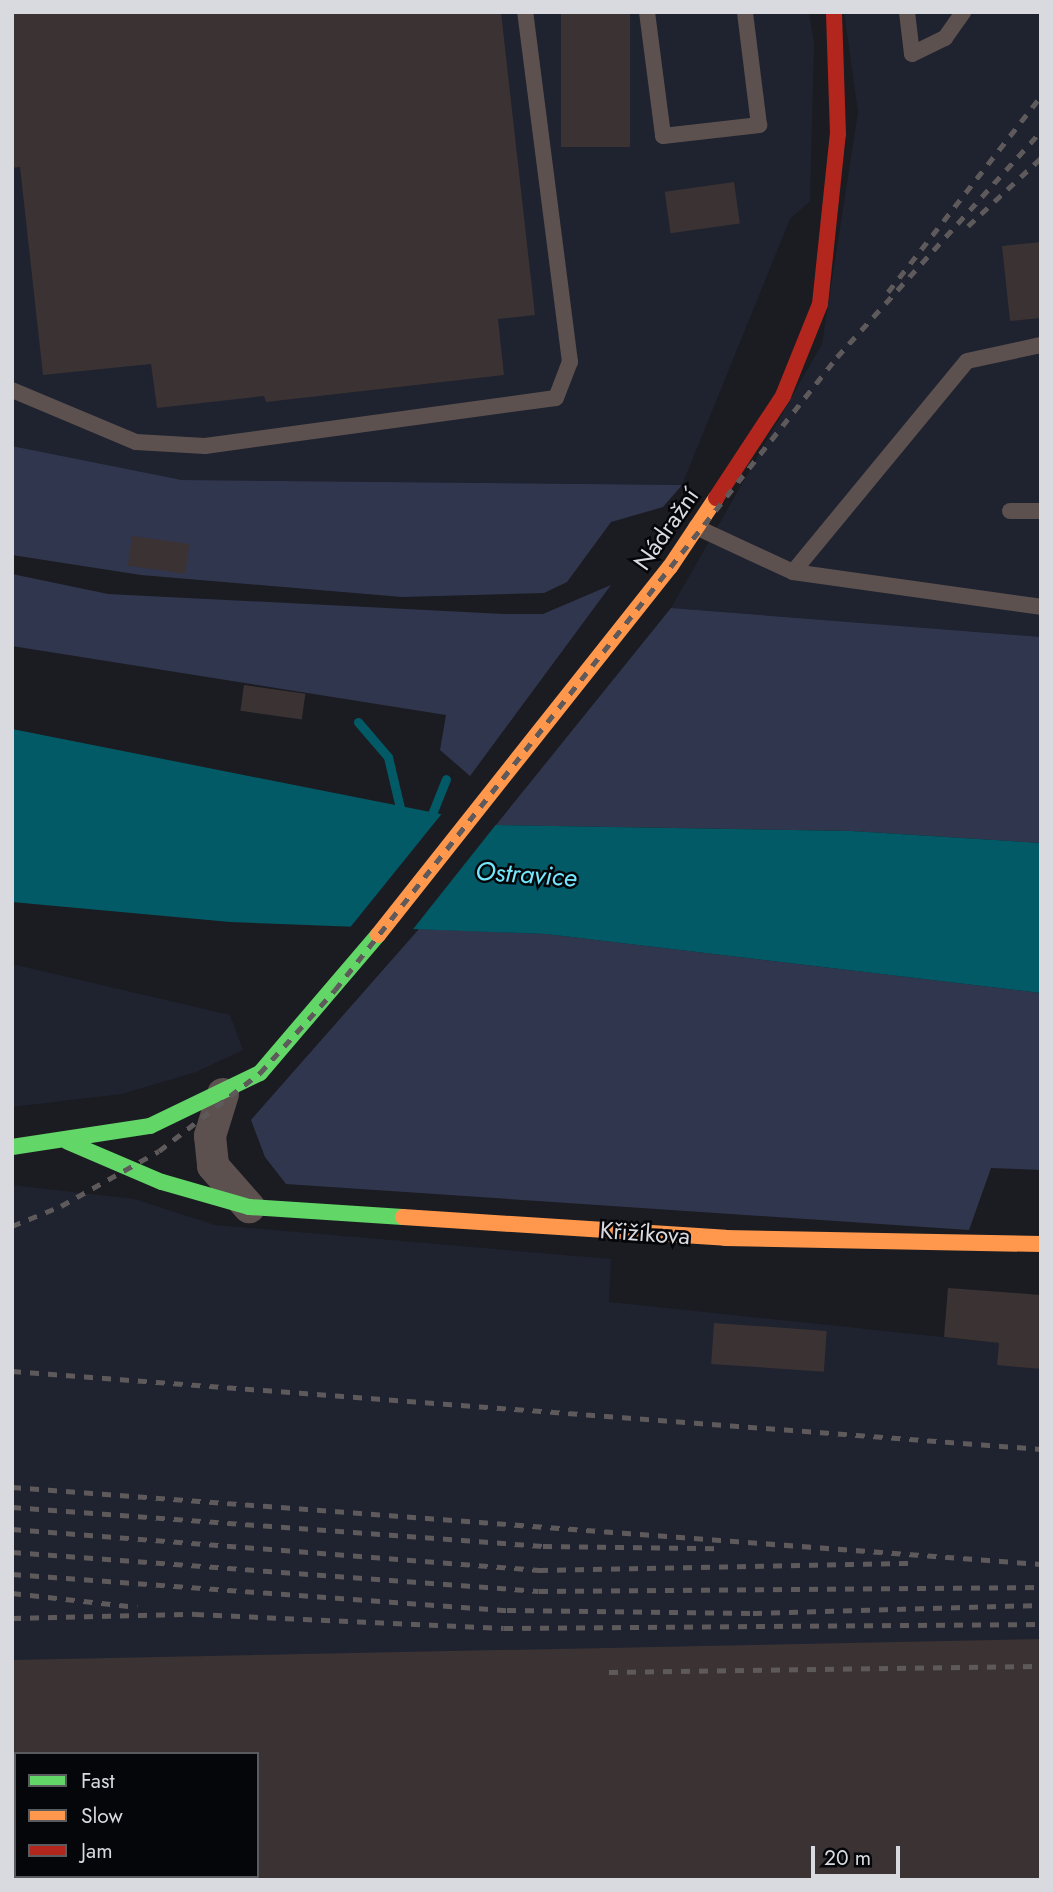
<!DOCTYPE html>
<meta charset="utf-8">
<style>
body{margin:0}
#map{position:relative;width:1053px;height:1892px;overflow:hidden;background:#1b1c21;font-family:Jost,sans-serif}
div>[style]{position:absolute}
.built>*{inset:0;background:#1f222f}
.green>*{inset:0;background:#31364f}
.water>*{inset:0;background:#025a66}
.pier>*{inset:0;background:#1b1c21}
.stream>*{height:9px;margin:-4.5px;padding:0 4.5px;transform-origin:4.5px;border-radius:4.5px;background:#025a66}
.building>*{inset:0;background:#3a3233;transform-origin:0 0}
.lane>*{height:16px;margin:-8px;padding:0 8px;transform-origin:8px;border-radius:8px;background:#5c514f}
.street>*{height:32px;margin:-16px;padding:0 16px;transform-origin:16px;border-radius:16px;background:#5c514f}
.fast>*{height:16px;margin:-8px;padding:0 8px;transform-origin:8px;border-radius:8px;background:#63d668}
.slow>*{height:16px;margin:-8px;padding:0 8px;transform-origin:8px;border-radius:8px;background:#ff974d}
.jam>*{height:16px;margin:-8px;padding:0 8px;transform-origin:8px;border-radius:8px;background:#b3261e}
.rail>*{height:5px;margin-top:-2.5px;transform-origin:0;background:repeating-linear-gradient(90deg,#5e595a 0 9px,transparent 0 18px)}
span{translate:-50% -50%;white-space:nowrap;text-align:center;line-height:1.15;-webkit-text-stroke:5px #050609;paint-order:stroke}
.street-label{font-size:24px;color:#d8dae0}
.water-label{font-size:26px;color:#74e7fc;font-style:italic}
.frame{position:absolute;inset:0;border:14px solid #d8dae0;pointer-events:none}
.legend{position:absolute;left:14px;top:1752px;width:245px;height:126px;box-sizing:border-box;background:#050609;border:2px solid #595b5f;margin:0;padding:9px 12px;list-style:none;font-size:21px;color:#d8dae0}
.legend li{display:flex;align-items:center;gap:14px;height:35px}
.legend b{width:35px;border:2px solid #595b5f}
.scale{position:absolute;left:811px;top:1846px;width:89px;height:32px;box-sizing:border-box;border:4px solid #d8dae0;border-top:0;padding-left:9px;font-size:21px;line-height:24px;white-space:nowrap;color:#d8dae0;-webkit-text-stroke:5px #050609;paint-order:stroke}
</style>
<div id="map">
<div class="built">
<i style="clip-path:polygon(12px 12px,809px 12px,814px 43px,810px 201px,790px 219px,682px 485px,182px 480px,12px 446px)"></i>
<i style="clip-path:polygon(844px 12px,1041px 12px,1041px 637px,671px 608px,822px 344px,858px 112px)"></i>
<i style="clip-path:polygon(12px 964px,230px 1015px,243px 1050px,196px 1072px,122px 1094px,12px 1107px)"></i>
<i style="clip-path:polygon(evenodd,12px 1185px,134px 1199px,215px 1225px,611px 1259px,609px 1302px,999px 1343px,1041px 1369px,1041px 1880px,12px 1880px,12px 1185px,16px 1754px,257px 1754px,257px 1876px,16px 1876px,16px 1754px)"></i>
</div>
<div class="green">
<i style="clip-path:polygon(12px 446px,182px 480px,682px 485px,663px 507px,611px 522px,567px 582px,544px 593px,402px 597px,141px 575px,12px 555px)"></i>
<i style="clip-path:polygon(12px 574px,108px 594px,504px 614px,543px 614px,611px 585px,470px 776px,440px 750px,446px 715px,12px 646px)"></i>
<i style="clip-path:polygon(671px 608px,1041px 637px,1041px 843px,852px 831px,496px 825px)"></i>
<i style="clip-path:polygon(419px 929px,546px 934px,1041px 993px,1041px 1170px,991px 1168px,969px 1230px,286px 1184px,265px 1157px,251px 1120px)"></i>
</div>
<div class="water">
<i style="clip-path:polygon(12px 729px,496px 825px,852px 831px,1041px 843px,1041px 993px,546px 934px,230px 922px,12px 902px)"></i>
</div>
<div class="pier">
<i style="clip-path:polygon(444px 811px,498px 822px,410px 933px,348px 930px)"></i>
</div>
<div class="stream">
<i style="left:358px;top:722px;width:46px;rotate:49.4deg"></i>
<i style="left:388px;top:757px;width:57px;rotate:76.7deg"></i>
<i style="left:430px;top:819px;width:43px;rotate:-68.2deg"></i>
</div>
<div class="building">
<i style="clip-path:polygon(12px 12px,501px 12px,535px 315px,498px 319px,504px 375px,266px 402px,264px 396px,157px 408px,151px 364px,43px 375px,20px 167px,12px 168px)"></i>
<i style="left:561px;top:12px;width:69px;height:135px"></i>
<i style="left:734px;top:182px;width:42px;height:70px;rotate:82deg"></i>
<i style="clip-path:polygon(1041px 242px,1041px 318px,1010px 321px,1002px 246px)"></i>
<i style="left:132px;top:536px;width:58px;height:30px;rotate:8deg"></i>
<i style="left:244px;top:685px;width:62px;height:26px;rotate:8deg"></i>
<i style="clip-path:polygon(948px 1288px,1041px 1295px,1041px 1369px,997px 1365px,999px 1343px,944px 1337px)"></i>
<i style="left:714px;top:1323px;width:113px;height:41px;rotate:4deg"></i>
<i style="clip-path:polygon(1041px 1639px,1041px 1880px,257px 1880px,257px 1754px,12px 1754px,12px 1660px)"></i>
</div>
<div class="lane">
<i style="left:647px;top:12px;width:125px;rotate:82.6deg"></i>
<i style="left:663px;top:136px;width:97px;rotate:-6.5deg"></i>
<i style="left:759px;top:125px;width:114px;rotate:-97.1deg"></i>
<i style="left:907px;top:12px;width:42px;rotate:83.2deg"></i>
<i style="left:912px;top:54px;width:37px;rotate:-26deg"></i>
<i style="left:945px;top:38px;width:32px;rotate:-55deg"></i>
<i style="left:12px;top:390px;width:134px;rotate:22.8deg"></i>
<i style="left:136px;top:442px;width:69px;rotate:3.3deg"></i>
<i style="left:205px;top:446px;width:354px;rotate:-7.8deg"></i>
<i style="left:556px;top:398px;width:39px;rotate:-69deg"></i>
<i style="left:570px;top:362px;width:353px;rotate:-97.3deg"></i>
<i style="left:1010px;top:511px;width:31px"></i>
<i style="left:696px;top:527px;width:107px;rotate:24.9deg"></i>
<i style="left:793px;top:572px;width:250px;rotate:8deg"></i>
<i style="left:793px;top:572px;width:273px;rotate:-50.5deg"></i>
<i style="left:967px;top:361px;width:76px;rotate:-12.2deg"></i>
</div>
<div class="street">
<i style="left:223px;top:1094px;width:44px;rotate:107.2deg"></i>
<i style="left:210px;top:1136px;width:30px;rotate:84deg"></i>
<i style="left:213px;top:1166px;width:55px;rotate:48.7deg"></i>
</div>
<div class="fast">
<i style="left:68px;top:1142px;width:102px;rotate:23.1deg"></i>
<i style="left:162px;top:1182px;width:91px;rotate:16deg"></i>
<i style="left:249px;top:1207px;width:154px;rotate:3.7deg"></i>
<i style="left:12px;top:1147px;width:140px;rotate:-8.7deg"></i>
<i style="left:150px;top:1126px;width:122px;rotate:-25.7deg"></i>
<i style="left:260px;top:1073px;width:182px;rotate:-49.5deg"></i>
</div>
<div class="slow">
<i style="left:378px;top:935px;width:470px;rotate:-51.6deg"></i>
<i style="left:670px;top:567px;width:83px;rotate:-56.3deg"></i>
<i style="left:403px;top:1217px;width:323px;rotate:3.7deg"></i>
<i style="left:725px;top:1238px;width:316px;rotate:1.1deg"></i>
</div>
<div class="jam">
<i style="left:716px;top:498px;width:122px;rotate:-56.7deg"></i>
<i style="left:783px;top:396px;width:99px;rotate:-68.1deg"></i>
<i style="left:820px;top:304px;width:171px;rotate:-84deg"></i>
<i style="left:838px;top:134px;width:122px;rotate:-91.9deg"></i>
</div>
<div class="rail">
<i style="left:968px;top:226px;width:100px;rotate:-43deg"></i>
<i style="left:888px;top:292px;width:249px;rotate:-52deg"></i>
<i style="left:12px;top:1226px;width:53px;rotate:-22.2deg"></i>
<i style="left:61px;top:1206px;width:112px;rotate:-29.3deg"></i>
<i style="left:159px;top:1151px;width:128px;rotate:-37.7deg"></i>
<i style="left:260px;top:1073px;width:112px;rotate:-47.9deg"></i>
<i style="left:335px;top:990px;width:808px;rotate:-51.58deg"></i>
<i style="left:837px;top:357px;width:304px;rotate:-47.9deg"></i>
<i style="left:12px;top:1371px;width:1032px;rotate:4.33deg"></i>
<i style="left:12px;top:1487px;width:1032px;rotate:4.28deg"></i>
<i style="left:12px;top:1507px;width:532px;rotate:4.2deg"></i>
<i style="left:543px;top:1546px;width:175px;rotate:0.7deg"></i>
<i style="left:12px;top:1529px;width:529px;rotate:4.45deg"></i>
<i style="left:539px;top:1570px;width:378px;rotate:-1.1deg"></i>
<i style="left:12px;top:1552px;width:528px;rotate:4.23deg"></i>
<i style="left:539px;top:1591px;width:502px;rotate:-0.46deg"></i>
<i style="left:12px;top:1574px;width:496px;rotate:4.2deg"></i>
<i style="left:507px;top:1610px;width:246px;rotate:0.7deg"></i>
<i style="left:753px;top:1613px;width:288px;rotate:-1.6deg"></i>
<i style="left:12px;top:1593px;width:126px;rotate:6.4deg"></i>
<i style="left:12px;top:1618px;width:183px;rotate:-1.3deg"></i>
<i style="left:195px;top:1614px;width:309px;rotate:2.6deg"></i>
<i style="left:504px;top:1628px;width:537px;rotate:-0.43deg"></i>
<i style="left:609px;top:1672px;width:432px;rotate:-0.8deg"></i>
</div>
<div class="street-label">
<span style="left:666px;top:529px;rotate:-55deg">Nádražní</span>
<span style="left:645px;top:1233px;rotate:4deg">Křižíkova</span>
</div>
<div class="water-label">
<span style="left:526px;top:875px;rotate:4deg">Ostravice</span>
</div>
<div class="frame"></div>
<ul class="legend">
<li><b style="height:9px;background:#63d668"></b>Fast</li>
<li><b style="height:9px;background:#ff974d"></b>Slow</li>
<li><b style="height:9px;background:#b3261e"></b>Jam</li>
</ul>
<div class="scale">20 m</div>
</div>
